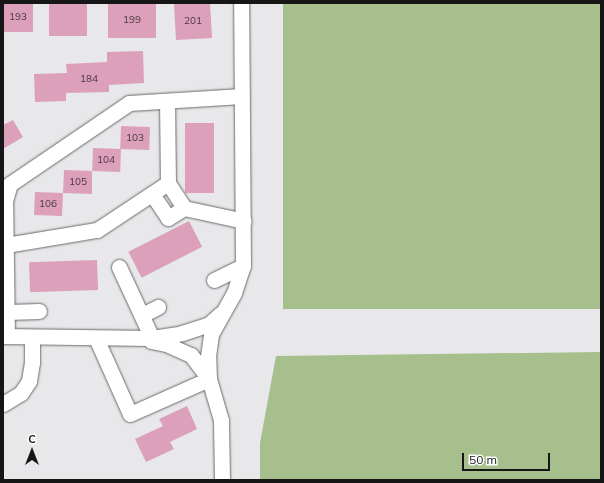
<!DOCTYPE html>
<meta charset="utf-8">
<style>
body{margin:0}
#map{position:relative;width:604px;height:483px;overflow:hidden;background:#e8e8ea;font-family:Mulish,sans-serif}
div>[style]{position:absolute}
.green>*{inset:0;background:#a6bf8d;transform-origin:0 0}
.building>*{inset:0;background:#dca0bb;transform-origin:0 0}
.roads{filter:drop-shadow(0 0 1px #69696b) drop-shadow(0 0 1px #69696b)}
.minor>*{height:15px;margin:-7.5px;padding:0 7.5px;transform-origin:7.5px;border-radius:7.5px;background:#fff}
span{translate:-50% -50%;white-space:nowrap;text-align:center;line-height:1.15;-webkit-text-stroke:3.5px #fff;paint-order:stroke}
.number-label{font-size:10px;color:#483840}
.number-label span{-webkit-text-stroke-width:0}
.frame{position:absolute;inset:0;border:4px solid #161617;pointer-events:none}
.north{position:absolute;left:12px;top:431px;width:40px;height:40px;-webkit-text-stroke:3px #fff;paint-order:stroke;rotate:0deg;font-size:11px;font-weight:700;line-height:16px;text-align:center;color:#161617}
.north::after{content:'';display:block;margin:auto;width:14px;height:18px;background:#161617;clip-path:polygon(50% 0,100% 100%,50% 72%,0 100%)}
.scale{position:absolute;left:462px;top:453px;width:88px;height:18px;box-sizing:border-box;border:2px solid #161617;border-top:0;padding-left:5px;font-size:12px;line-height:14px;white-space:nowrap;color:#161617;-webkit-text-stroke:3px #fff;paint-order:stroke}
</style>
<div id="map">
<div class="green">
<i style="left:283px;top:3px;width:318px;height:306px"></i>
<i style="clip-path:polygon(601px 352px,601px 480px,260px 480px,260px 443px,276px 356px)"></i>
</div>
<div class="building">
<i style="left:3px;top:3px;width:30px;height:29px"></i>
<i style="left:49px;top:3px;width:38px;height:33px"></i>
<i style="left:108px;top:3px;width:48px;height:35px"></i>
<i style="clip-path:polygon(202px 3px,210px 3px,212px 38px,176px 40px,174px 4px)"></i>
<i style="clip-path:polygon(143px 51px,144px 83px,109px 85px,109px 92px,66px 93px,66px 101px,35px 102px,34px 74px,67px 73px,66px 64px,107px 62px,107px 52px)"></i>
<i style="clip-path:polygon(13px 120px,23px 137px,3px 149px,3px 125px)"></i>
<i style="left:185px;top:123px;width:29px;height:70px"></i>
<i style="left:121px;top:126px;width:29px;height:23px;rotate:2deg"></i>
<i style="left:93px;top:148px;width:28px;height:23px;rotate:2deg"></i>
<i style="clip-path:polygon(64px 170px,92px 171px,92px 194px,63px 193px,62px 216px,34px 215px,35px 192px,63px 193px)"></i>
<i style="left:189px;top:221px;width:29px;height:68px;rotate:63deg"></i>
<i style="left:97px;top:260px;width:30px;height:68px;rotate:88deg"></i>
<i style="clip-path:polygon(187px 406px,197px 429px,170px 442px,174px 449px,146px 462px,135px 439px,163px 426px,159px 419px)"></i>
</div>
<div class="roads">
<div class="minor">
<i style="left:168px;top:183px;width:30px;rotate:57deg"></i>
<i style="left:184px;top:208px;width:61px;rotate:12.2deg"></i>
<i style="left:152px;top:194px;width:29px;rotate:56deg"></i>
<i style="left:168px;top:218px;width:19px;rotate:-32deg"></i>
<i style="left:6px;top:245px;width:92px;rotate:-9.4deg"></i>
<i style="left:97px;top:230px;width:85px;rotate:-33.5deg"></i>
<i style="left:168px;top:183px;width:82px;rotate:-90.7deg"></i>
<i style="left:119px;top:267px;width:78px;rotate:65.1deg"></i>
<i style="left:214px;top:280px;width:32px;rotate:-26deg"></i>
<i style="left:8px;top:312px;width:31px;rotate:-2deg"></i>
<i style="left:142px;top:315px;width:18px;rotate:-27deg"></i>
<i style="left:3px;top:336px;width:149px;rotate:0.8deg"></i>
<i style="left:152px;top:338px;width:30px;rotate:-9deg"></i>
<i style="left:182px;top:333px;width:28px;rotate:-18deg"></i>
<i style="left:209px;top:324px;width:15px;rotate:-42deg"></i>
<i style="left:7px;top:336px;width:135px;rotate:-90.8deg"></i>
<i style="left:5px;top:201px;width:18px;rotate:-74deg"></i>
<i style="left:10px;top:184px;width:144px;rotate:-34.2deg"></i>
<i style="left:129px;top:103px;width:113px;rotate:-3.5deg"></i>
<i style="left:96px;top:338px;width:83px;rotate:65.9deg"></i>
<i style="left:130px;top:414px;width:86px;rotate:-23.9deg"></i>
<i style="left:151px;top:341px;width:15px;rotate:11deg"></i>
<i style="left:166px;top:344px;width:27px;rotate:24deg"></i>
<i style="left:191px;top:355px;width:30px;rotate:53deg"></i>
<i style="left:3px;top:404px;width:21px;rotate:-31deg"></i>
<i style="left:21px;top:393px;width:14px;rotate:-56deg"></i>
<i style="left:29px;top:381px;width:18px;rotate:-81deg"></i>
<i style="left:32px;top:363px;width:26px;rotate:-90deg"></i>
<i style="left:222px;top:480px;width:60px;rotate:-91deg"></i>
<i style="left:221px;top:420px;width:43px;rotate:-106.3deg"></i>
<i style="left:209px;top:379px;width:23px;rotate:-92deg"></i>
<i style="left:208px;top:356px;width:22px;rotate:-82deg"></i>
<i style="left:211px;top:334px;width:47px;rotate:-60.7deg"></i>
<i style="left:234px;top:293px;width:28px;rotate:-72deg"></i>
<i style="left:243px;top:266px;width:263px;rotate:-90.4deg"></i>
</div>
</div>
<div class="number-label">
<span style="left:18px;top:17px">193</span>
<span style="left:132px;top:20px">199</span>
<span style="left:193px;top:21px">201</span>
<span style="left:89px;top:79px">184</span>
<span style="left:135px;top:138px">103</span>
<span style="left:106px;top:160px">104</span>
<span style="left:78px;top:182px">105</span>
<span style="left:48px;top:204px">106</span>
</div>
<div class="frame"></div>
<div class="north">С</div>
<div class="scale">50 m</div>
</div>
